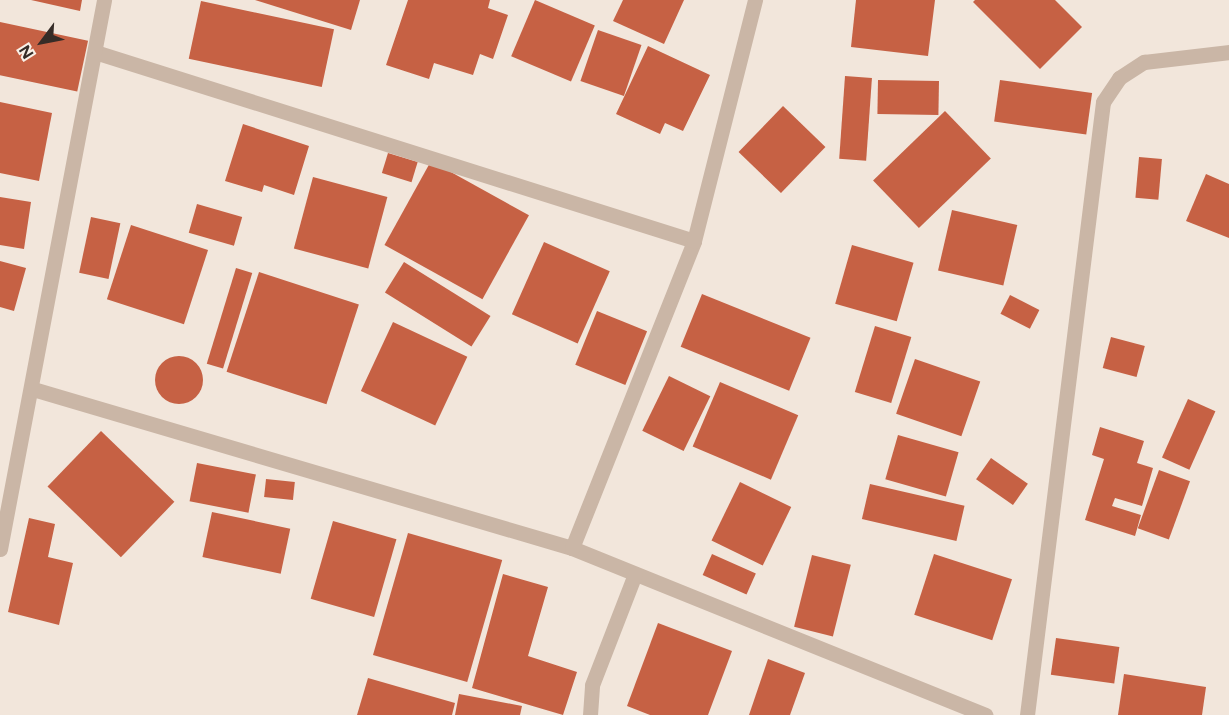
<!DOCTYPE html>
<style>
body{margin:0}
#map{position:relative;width:1229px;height:715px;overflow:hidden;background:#f2e6db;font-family:Figtree,sans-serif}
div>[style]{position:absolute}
.building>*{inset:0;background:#c66144;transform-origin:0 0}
.round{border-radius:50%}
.minor>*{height:15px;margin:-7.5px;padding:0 7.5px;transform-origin:7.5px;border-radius:7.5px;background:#cab6a6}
span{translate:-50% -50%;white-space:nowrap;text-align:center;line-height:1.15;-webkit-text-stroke:4.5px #f9f0e7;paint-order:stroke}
.north{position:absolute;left:12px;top:12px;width:60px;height:60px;-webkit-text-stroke:4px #f9f0e7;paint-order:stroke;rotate:238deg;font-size:16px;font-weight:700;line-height:24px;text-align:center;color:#362c27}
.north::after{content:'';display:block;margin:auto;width:21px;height:27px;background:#362c27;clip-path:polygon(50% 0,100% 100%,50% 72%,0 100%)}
</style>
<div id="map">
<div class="building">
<i style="clip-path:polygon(31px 0,82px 0,80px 11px)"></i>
<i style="clip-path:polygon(255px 0,360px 0,351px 30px)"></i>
<i style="clip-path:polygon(408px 0,490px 0,488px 8px,508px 15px,493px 59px,480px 54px,473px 75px,434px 63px,429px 79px,386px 65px)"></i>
<i style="left:535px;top:0;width:65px;height:61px;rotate:23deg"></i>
<i style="clip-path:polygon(623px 0,684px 0,664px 44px,613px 21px)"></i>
<i style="clip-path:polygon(856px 0,935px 0,928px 56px,851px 47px)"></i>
<i style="clip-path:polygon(975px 0,1055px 0,1082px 27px,1040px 69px,973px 2px)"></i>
<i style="left:201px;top:1px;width:136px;height:59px;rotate:12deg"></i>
<i style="left:0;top:22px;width:90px;height:52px;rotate:12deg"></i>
<i style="left:598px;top:30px;width:46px;height:54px;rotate:19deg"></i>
<i style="clip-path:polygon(648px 46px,710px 75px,683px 131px,665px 123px,660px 134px,616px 114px)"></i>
<i style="left:845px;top:76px;width:27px;height:83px;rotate:4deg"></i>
<i style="left:878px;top:80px;width:61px;height:34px;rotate:1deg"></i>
<i style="left:1000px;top:80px;width:93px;height:42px;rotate:8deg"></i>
<i style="clip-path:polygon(0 102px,52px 113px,39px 181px,0 173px)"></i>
<i style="left:783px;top:106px;width:59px;height:64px;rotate:44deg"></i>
<i style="left:945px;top:111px;width:66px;height:100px;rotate:46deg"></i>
<i style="clip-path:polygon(243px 124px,309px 146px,294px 195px,264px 185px,262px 192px,225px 181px)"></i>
<i style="left:388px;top:153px;width:31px;height:21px;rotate:17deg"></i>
<i style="left:1139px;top:157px;width:23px;height:41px;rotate:5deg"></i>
<i style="left:431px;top:161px;width:112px;height:96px;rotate:29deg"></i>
<i style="clip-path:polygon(1206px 174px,1229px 184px,1229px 238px,1186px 221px)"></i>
<i style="left:313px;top:177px;width:77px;height:74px;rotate:15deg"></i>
<i style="clip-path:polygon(0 197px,31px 202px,24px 249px,0 245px)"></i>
<i style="left:197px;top:204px;width:47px;height:30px;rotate:16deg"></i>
<i style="left:952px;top:210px;width:67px;height:62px;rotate:13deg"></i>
<i style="left:91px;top:217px;width:30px;height:57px;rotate:12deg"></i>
<i style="left:131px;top:225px;width:81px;height:78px;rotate:18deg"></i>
<i style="left:544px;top:242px;width:72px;height:79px;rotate:24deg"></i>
<i style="left:852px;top:245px;width:64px;height:61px;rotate:16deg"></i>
<i style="clip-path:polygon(0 261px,26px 268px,14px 311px,0 307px)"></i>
<i style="left:404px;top:262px;width:102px;height:36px;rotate:32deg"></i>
<i style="left:236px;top:268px;width:17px;height:100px;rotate:17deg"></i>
<i style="left:259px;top:272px;width:105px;height:105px;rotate:18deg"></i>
<i style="left:702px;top:294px;width:117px;height:57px;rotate:22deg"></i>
<i style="left:1010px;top:295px;width:33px;height:21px;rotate:27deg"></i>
<i style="left:597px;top:311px;width:54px;height:58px;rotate:22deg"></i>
<i style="left:393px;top:322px;width:82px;height:76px;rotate:25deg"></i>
<i style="left:875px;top:326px;width:38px;height:69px;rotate:17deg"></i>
<i style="left:1111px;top:337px;width:35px;height:32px;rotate:15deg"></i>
<i class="round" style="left:155px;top:356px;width:48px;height:48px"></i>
<i style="left:915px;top:359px;width:69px;height:58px;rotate:19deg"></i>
<i style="left:669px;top:376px;width:46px;height:61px;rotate:26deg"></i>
<i style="left:720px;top:382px;width:85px;height:70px;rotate:23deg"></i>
<i style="left:1188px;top:399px;width:30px;height:64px;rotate:24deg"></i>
<i style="clip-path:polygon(1100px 427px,1144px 441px,1137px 463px,1153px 468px,1142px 506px,1115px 498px,1112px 506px,1141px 515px,1135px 536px,1085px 520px,1104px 459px,1092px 455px)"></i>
<i style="left:101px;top:431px;width:102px;height:77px;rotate:44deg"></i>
<i style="left:898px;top:435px;width:63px;height:46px;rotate:16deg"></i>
<i style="left:991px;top:458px;width:45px;height:26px;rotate:35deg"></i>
<i style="left:197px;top:463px;width:60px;height:39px;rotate:11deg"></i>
<i style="left:1159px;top:470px;width:33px;height:62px;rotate:20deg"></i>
<i style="left:266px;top:479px;width:29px;height:18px;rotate:6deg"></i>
<i style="left:740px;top:482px;width:57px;height:65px;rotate:26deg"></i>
<i style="left:870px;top:484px;width:97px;height:36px;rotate:13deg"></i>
<i style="left:212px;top:512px;width:80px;height:46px;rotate:12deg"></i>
<i style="clip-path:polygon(29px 518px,55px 524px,48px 557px,73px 563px,59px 625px,8px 612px)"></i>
<i style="left:333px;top:521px;width:66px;height:81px;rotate:16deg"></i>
<i style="left:408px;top:533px;width:98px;height:127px;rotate:16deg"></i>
<i style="left:712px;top:554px;width:48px;height:23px;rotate:24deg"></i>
<i style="left:934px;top:554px;width:82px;height:64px;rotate:18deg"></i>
<i style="left:812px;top:555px;width:40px;height:74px;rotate:14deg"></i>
<i style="clip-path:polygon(503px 574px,548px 587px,528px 656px,577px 672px,563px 715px,472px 688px)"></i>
<i style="clip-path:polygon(658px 623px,732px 651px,708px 715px,650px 715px,627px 706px)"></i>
<i style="left:1056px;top:638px;width:64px;height:37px;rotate:8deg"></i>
<i style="clip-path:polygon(768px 659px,805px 673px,790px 715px,749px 715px)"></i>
<i style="clip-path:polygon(1124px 674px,1206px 687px,1202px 715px,1118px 715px)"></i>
<i style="clip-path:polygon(368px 678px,455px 703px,452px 715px,357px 715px)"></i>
<i style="clip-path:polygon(459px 694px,522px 706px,520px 715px,455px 715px)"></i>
</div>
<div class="minor">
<i style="left:95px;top:52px;width:628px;rotate:17.51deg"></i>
<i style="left:33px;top:389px;width:562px;rotate:16.44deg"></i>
<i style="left:572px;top:548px;width:446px;rotate:22deg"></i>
<i style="left:572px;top:548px;width:330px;rotate:-68.3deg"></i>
<i style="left:694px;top:241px;width:249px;rotate:-75.8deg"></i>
<i style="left:0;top:549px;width:559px;rotate:-79.27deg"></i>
<i style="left:590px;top:715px;width:30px;rotate:-86deg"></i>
<i style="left:592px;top:685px;width:119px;rotate:-68.8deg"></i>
<i style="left:1027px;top:715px;width:618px;rotate:-82.93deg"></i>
<i style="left:1103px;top:102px;width:29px;rotate:-56deg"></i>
<i style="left:1119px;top:78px;width:30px;rotate:-33deg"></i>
<i style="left:1144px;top:62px;width:86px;rotate:-6.7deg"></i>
</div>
<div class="north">N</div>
</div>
